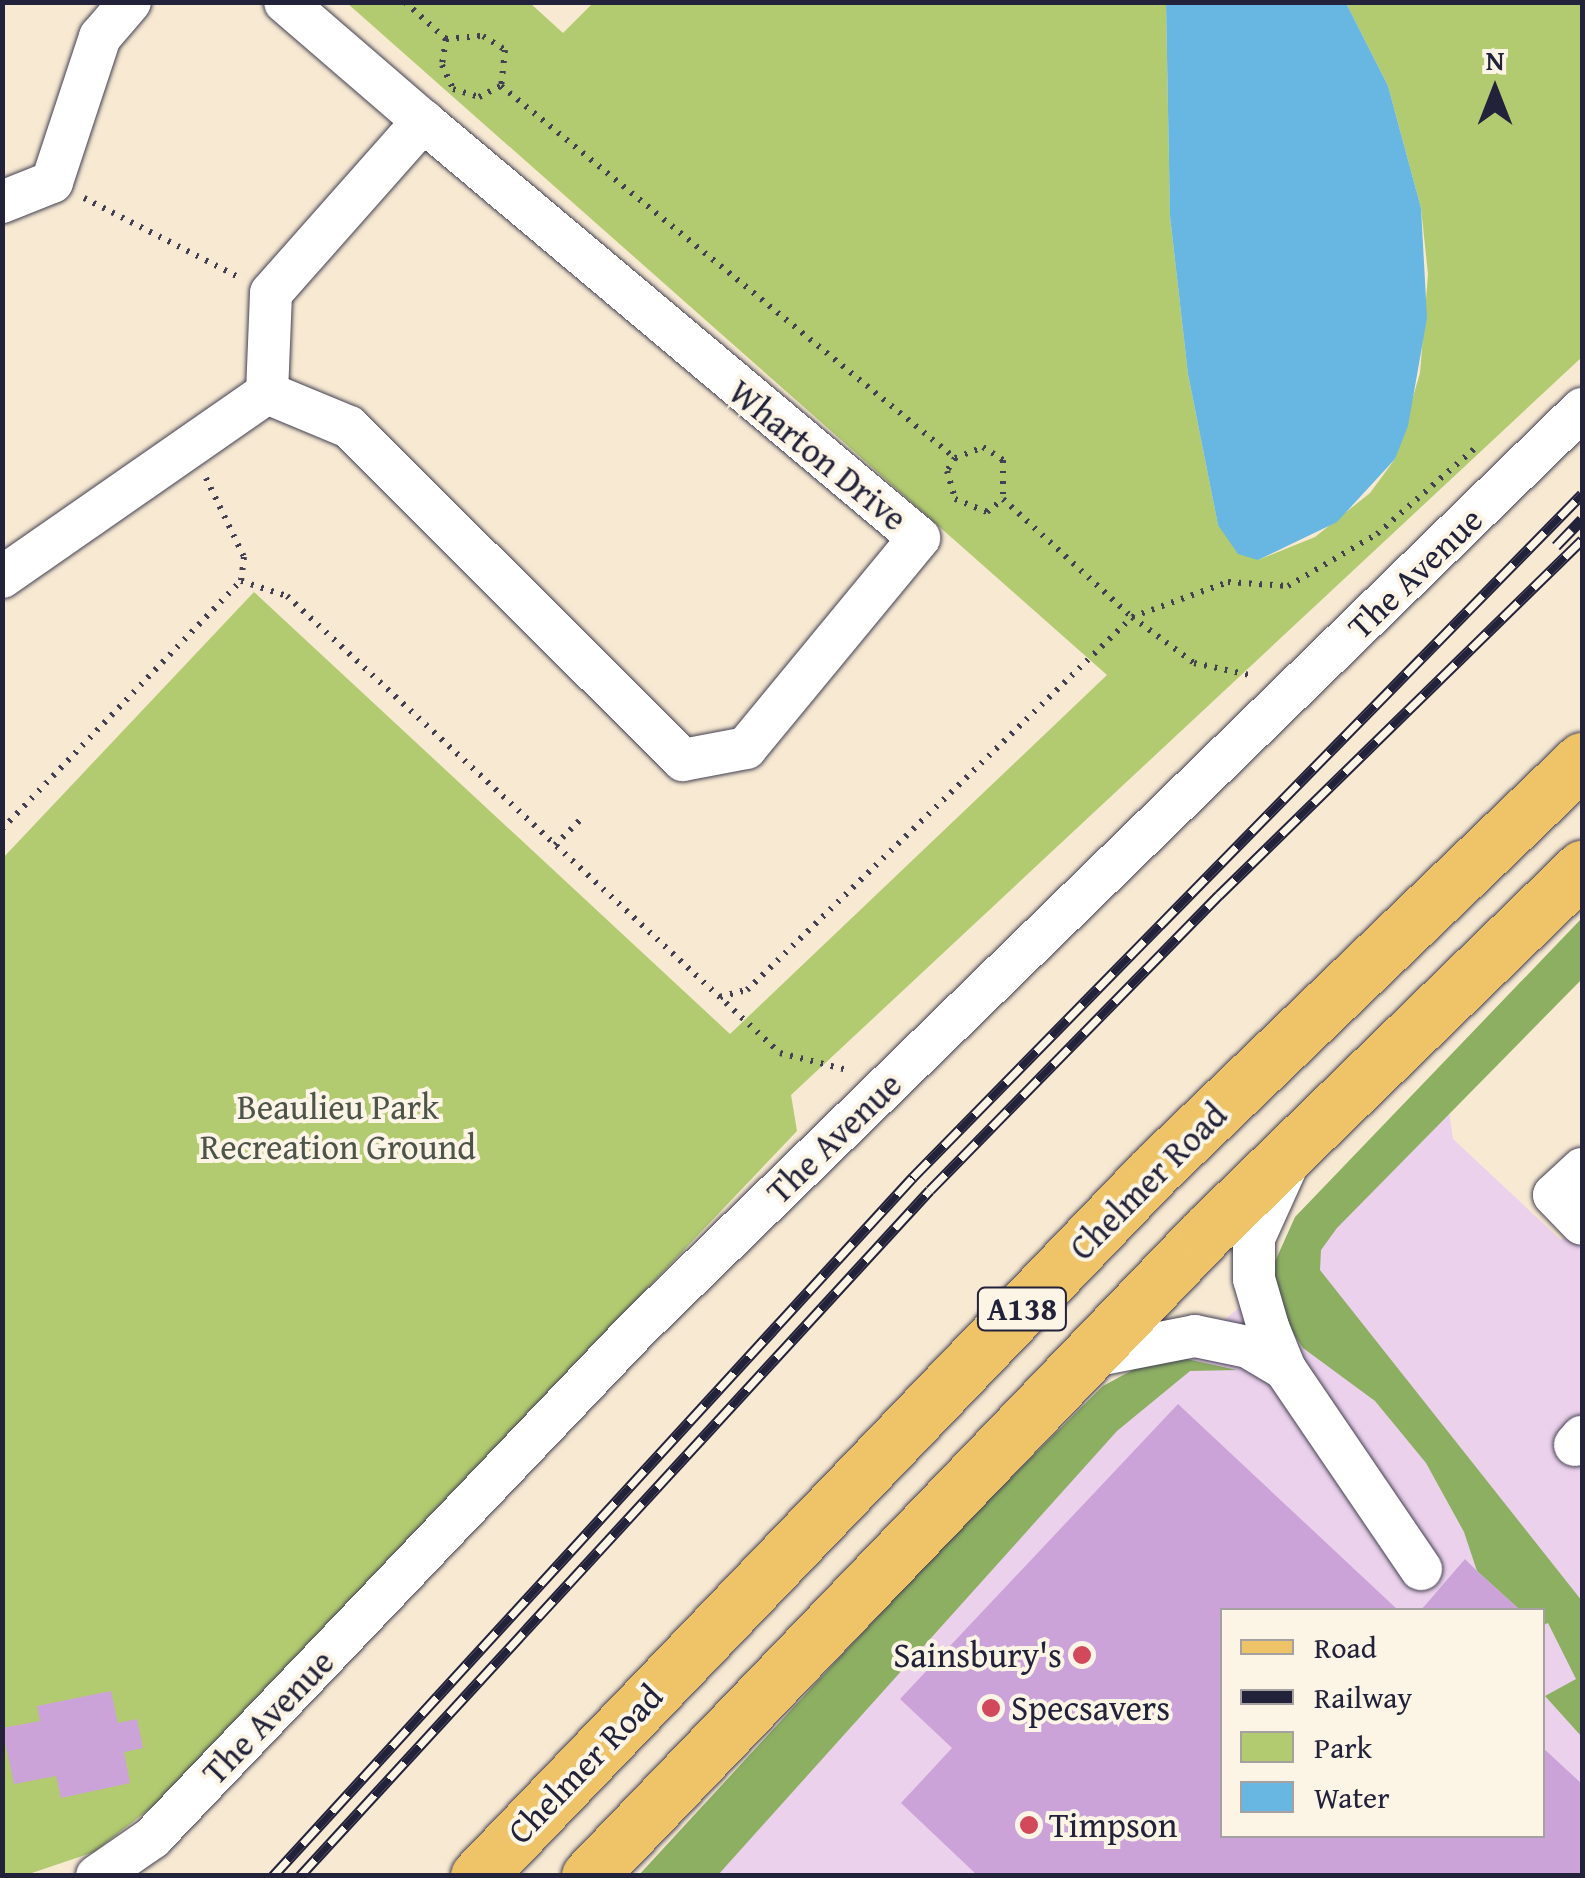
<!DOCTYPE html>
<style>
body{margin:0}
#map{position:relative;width:1585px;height:1878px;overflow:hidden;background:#f7e9d2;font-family:"Gentium Book Plus",serif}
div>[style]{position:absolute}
.built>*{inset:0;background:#ebd1eb}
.green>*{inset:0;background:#b2cb70}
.forest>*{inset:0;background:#8daf62}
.water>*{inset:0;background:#68b6e2}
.building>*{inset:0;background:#cca3d9}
.path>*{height:6px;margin-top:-3px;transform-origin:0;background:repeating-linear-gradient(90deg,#424052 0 2.5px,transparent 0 10.5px)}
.roads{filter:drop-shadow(0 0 2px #424052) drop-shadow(0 0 2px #424052)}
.minor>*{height:42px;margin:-21px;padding:0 21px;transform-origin:21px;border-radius:21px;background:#fff}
.major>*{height:55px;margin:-27.5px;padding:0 27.5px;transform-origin:27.5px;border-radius:27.5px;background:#efc469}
.rail>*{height:11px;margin-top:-5.5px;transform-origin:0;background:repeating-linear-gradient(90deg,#fcf5e5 0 22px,#22223b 0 44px);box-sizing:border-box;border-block:2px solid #22223b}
.dots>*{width:28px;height:28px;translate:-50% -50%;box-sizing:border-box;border:5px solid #fcf5e5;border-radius:50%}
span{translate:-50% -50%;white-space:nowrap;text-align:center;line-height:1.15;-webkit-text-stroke:8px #fcf5e5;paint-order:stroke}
.shield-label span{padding:2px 8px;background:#fcf5e5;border:2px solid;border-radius:8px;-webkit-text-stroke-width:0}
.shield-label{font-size:32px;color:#22223b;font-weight:700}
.street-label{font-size:35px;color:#22223b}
.park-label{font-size:35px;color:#4d554b}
.poi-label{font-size:35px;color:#22223b}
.right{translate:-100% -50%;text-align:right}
.left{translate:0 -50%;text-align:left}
.frame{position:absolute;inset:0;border:5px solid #22223b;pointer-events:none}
.legend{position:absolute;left:1220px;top:1608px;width:325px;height:230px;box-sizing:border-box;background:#fcf5e5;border:2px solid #a5a1a1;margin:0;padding:12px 18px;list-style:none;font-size:30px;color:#22223b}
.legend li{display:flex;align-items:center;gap:20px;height:50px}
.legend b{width:50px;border:2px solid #a5a1a1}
.north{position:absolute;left:1445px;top:40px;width:100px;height:100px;-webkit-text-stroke:8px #fcf5e5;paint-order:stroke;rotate:0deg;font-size:28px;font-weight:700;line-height:40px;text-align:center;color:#22223b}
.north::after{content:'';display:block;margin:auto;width:35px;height:45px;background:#22223b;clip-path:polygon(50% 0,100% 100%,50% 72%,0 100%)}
</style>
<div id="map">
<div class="built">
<i style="clip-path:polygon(evenodd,1449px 1112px,1453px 1139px,1561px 1240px,1582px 1219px,1582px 1875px,706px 1876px,1148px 1386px,1300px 1255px,1449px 1112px,1222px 1610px,1542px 1610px,1542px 1836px,1222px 1836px,1222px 1610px)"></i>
</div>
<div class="green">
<i style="clip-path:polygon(347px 3px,530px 3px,563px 33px,593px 3px,1166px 3px,1170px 216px,1188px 374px,1218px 525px,1258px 560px,1315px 537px,1370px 493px,1395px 459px,1420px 373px,1428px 274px,1421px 208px,1388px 86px,1346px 3px,1582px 3px,1582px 357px,791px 1095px,797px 1131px,161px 1800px,94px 1852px,23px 1876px,2px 1875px,2px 859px,254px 592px,730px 1034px,1107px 675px)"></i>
</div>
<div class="forest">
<i style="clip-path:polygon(1582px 918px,1582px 979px,1337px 1228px,1321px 1250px,1320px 1270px,1582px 1601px,1582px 1737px,1545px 1696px,1576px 1679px,1548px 1623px,1543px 1625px,1542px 1610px,1520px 1610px,1477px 1571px,1464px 1532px,1426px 1463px,1375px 1401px,1303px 1348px,1281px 1315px,1273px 1266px,1295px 1217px)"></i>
<i style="clip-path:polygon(1182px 1358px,1237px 1370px,1190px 1371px,1117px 1431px,718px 1875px,638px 1876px,945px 1543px,1103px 1386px,1140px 1366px)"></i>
</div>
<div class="water">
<i style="clip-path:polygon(1166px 3px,1346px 3px,1388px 86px,1421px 208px,1427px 318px,1408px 426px,1395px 459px,1337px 522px,1258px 560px,1238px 554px,1218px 525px,1188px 374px,1170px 216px)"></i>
</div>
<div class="building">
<i style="clip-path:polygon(1178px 1404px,1398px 1610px,1222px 1610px,1222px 1836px,1542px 1836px,1542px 1747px,1582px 1784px,1582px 1876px,978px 1876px,901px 1803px,952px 1748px,900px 1699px)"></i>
<i style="clip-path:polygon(1465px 1559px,1477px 1571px,1520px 1610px,1421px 1610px)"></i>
<i style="clip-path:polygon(111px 1691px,118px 1723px,137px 1719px,143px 1748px,124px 1752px,130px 1783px,61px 1798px,56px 1776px,14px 1784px,2px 1728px,40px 1721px,37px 1706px)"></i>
</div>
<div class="path">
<i style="left:405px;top:2px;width:55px;rotate:42.1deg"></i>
<i style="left:446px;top:39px;width:37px;rotate:-5deg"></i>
<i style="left:483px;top:36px;width:26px;rotate:32deg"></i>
<i style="left:505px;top:50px;width:36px;rotate:96deg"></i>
<i style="left:501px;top:86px;width:587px;rotate:39.33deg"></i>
<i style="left:955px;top:458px;width:30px;rotate:-21deg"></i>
<i style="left:983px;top:447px;width:24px;rotate:33deg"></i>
<i style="left:1003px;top:460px;width:39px;rotate:90deg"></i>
<i style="left:1003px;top:499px;width:175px;rotate:42.5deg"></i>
<i style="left:1132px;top:617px;width:77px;rotate:36.6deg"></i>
<i style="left:1194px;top:663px;width:61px;rotate:12.2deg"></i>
<i style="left:446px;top:39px;width:26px;rotate:99deg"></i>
<i style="left:442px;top:65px;width:26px;rotate:65deg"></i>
<i style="left:453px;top:89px;width:27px;rotate:17deg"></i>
<i style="left:479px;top:97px;width:25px;rotate:-27deg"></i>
<i style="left:84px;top:198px;width:178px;rotate:27.1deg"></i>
<i style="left:955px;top:458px;width:15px;rotate:122deg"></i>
<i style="left:947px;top:471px;width:29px;rotate:74deg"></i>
<i style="left:955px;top:499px;width:35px;rotate:22deg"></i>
<i style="left:987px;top:512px;width:21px;rotate:-39deg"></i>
<i style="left:206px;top:478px;width:88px;rotate:64.3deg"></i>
<i style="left:244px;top:557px;width:24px;rotate:97deg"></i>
<i style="left:2px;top:829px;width:344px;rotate:-46.1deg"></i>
<i style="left:241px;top:581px;width:48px;rotate:18.1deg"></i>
<i style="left:287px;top:596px;width:672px;rotate:42.83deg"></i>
<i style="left:780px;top:1053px;width:73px;rotate:14.2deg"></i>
<i style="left:555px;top:845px;width:38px;rotate:-45deg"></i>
<i style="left:720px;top:997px;width:28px;rotate:-15deg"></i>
<i style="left:747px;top:990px;width:536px;rotate:-44.09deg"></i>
<i style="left:1132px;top:617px;width:102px;rotate:-20deg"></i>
<i style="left:1228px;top:582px;width:60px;rotate:3.8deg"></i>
<i style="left:1288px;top:586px;width:103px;rotate:-30.3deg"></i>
<i style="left:1377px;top:534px;width:129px;rotate:-41.2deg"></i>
</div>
<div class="roads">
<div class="minor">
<i style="left:285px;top:2px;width:182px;rotate:40.8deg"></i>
<i style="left:423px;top:121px;width:648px;rotate:40.05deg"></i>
<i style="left:919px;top:538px;width:272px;rotate:129.5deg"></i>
<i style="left:746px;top:748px;width:64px;rotate:169.2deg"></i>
<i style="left:683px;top:760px;width:472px;rotate:-135.1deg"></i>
<i style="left:349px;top:427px;width:89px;rotate:-157.5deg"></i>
<i style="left:267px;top:393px;width:100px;rotate:-87.7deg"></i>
<i style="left:271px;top:293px;width:230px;rotate:-48.5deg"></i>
<i style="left:2px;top:202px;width:54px;rotate:-21.8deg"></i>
<i style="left:52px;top:182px;width:153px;rotate:-71.7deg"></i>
<i style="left:100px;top:37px;width:46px;rotate:-49.4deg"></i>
<i style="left:2px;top:577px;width:323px;rotate:-34.8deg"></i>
<i style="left:1287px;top:1165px;width:80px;rotate:114.3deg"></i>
<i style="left:1254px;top:1238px;width:41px;rotate:90deg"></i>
<i style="left:1254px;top:1279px;width:50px;rotate:73.7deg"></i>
<i style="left:1268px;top:1327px;width:45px;rotate:68deg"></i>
<i style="left:1285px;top:1369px;width:242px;rotate:55.8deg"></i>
<i style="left:1582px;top:1169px;width:38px;rotate:137deg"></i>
<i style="left:1554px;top:1195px;width:40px;rotate:46deg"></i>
<i style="left:1088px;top:1357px;width:109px;rotate:-11.1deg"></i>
<i style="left:1195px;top:1336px;width:54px;rotate:11.7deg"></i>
<i style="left:1248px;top:1347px;width:43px;rotate:30.7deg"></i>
<i style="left:1575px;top:1445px;width:11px;rotate:-49deg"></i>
<i style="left:97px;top:1876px;width:67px;rotate:-34.6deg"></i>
<i style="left:152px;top:1838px;width:703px;rotate:-46.38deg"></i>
<i style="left:637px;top:1329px;width:1319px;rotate:-44.23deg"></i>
</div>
<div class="major">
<i style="left:478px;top:1876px;width:978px;rotate:-46.2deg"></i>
<i style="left:1155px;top:1170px;width:592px;rotate:-43.84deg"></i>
<i style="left:589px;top:1876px;width:893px;rotate:-46.18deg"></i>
<i style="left:1207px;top:1232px;width:523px;rotate:-44.15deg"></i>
</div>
</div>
<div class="rail">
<i style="left:1556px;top:546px;width:37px;rotate:-46deg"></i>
<i style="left:273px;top:1876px;width:948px;rotate:-47.52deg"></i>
<i style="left:913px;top:1177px;width:956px;rotate:-45.59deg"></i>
<i style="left:300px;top:1876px;width:931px;rotate:-47.44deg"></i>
<i style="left:930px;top:1190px;width:413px;rotate:-45.6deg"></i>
<i style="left:1219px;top:895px;width:508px;rotate:-44.36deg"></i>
</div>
<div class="dots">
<i style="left:1082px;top:1655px;background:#d1495b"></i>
<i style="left:991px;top:1708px;background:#d1495b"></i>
<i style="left:1029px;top:1825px;background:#d1495b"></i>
</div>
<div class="shield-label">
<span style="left:1022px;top:1309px">A138</span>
</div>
<div class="street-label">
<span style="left:818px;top:455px;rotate:39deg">Wharton Drive</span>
<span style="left:1415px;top:573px;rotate:-44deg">The Avenue</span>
<span style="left:834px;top:1138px;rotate:-44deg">The Avenue</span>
<span style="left:1148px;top:1181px;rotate:-45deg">Chelmer Road</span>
<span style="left:268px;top:1717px;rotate:-46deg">The Avenue</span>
<span style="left:585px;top:1764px;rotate:-46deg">Chelmer Road</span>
</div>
<div class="park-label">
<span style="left:338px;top:1127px">Beaulieu Park<br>Recreation Ground</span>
</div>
<div class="poi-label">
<span class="right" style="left:1062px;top:1655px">Sainsbury's</span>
<span class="left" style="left:1011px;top:1708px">Specsavers</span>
<span class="left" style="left:1049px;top:1825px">Timpson</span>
</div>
<div class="frame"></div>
<ul class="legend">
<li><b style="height:12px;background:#efc469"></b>Road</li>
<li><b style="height:12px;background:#22223b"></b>Railway</li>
<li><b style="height:28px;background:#b2cb70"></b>Park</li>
<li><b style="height:28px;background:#68b6e2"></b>Water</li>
</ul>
<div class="north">N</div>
</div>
